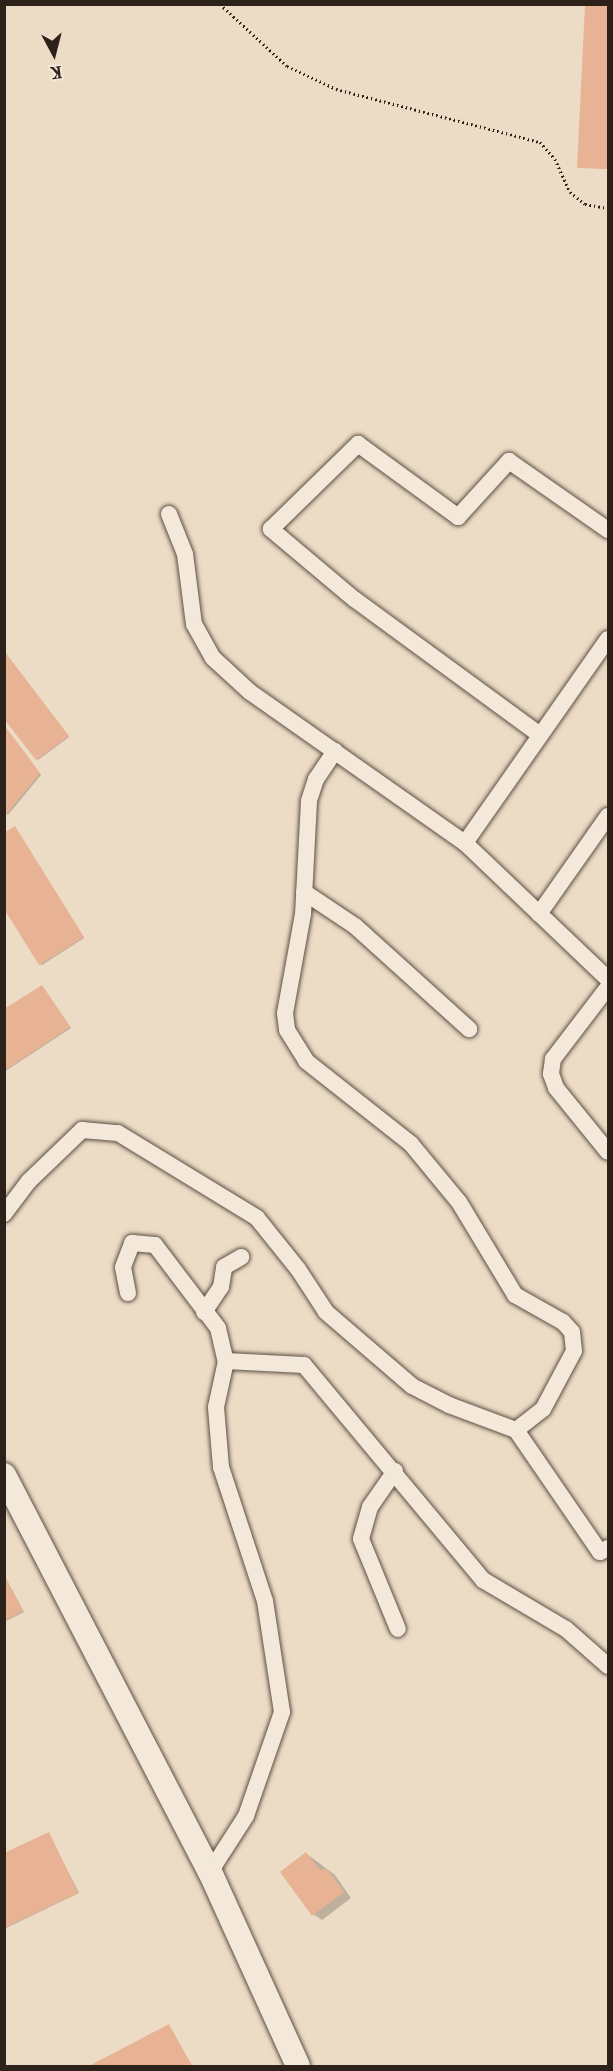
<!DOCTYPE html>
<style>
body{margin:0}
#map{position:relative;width:613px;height:2071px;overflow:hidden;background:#eddcc5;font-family:"IM FELL Double Pica",serif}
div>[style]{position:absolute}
.shadow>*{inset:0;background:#0003}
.building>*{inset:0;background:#e8b395}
.path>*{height:3px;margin-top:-1.5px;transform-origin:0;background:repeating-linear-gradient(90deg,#2d221a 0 1.5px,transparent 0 4.5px)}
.roads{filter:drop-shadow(0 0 2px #5d5045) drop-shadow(0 0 2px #5d5045)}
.street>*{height:16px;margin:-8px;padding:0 8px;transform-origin:8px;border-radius:8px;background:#f3e8d9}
.secondary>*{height:24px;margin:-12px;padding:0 12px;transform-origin:12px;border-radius:12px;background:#f3e8d9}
span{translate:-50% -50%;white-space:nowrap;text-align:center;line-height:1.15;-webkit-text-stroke:6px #f3e8d9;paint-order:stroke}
.frame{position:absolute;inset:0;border:6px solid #2d221a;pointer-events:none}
.north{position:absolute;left:24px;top:24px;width:60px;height:60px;-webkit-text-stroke:4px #f3e8d9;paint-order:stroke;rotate:173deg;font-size:16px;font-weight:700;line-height:24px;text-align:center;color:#2d221a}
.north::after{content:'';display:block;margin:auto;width:21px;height:27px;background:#2d221a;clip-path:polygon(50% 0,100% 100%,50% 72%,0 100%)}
</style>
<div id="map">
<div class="shadow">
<i style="clip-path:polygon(587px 4px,608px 4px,608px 169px,578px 167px)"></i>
<i style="clip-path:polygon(4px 651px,69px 737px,38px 760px,4px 717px)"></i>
<i style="clip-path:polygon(4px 726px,41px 775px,8px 815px,4px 812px)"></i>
<i style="clip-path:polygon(16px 829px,84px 938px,42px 965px,40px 964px)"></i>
<i style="clip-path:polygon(43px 987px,71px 1028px,4px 1072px,4px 1011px)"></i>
<i style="clip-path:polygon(4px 1575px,24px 1612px,4px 1622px)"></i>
<i style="clip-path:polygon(49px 1834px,79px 1893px,4px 1929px,4px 1855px)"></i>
<i style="clip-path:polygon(307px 1854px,335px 1875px,351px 1898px,322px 1920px,313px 1914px)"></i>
<i style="clip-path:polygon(169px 2026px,192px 2066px,93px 2066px)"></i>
</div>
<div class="building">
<i style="clip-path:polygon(585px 5px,608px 5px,608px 169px,577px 168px)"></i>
<i style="clip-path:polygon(4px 651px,69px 736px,36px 760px,4px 719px)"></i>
<i style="clip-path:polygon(5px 726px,40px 773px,5px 816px)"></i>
<i style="clip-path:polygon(15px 826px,84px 937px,39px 965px,4px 909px,4px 833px)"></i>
<i style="clip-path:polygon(42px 985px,70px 1027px,4px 1071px,4px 1009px)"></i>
<i style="clip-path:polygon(4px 1575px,23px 1611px,4px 1621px)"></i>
<i style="clip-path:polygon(49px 1832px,78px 1893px,4px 1928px,4px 1853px)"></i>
<i style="clip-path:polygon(306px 1852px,321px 1871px,326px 1868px,344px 1892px,312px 1916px,280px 1872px)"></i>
<i style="clip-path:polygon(169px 2024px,192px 2066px,89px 2066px)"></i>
</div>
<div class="path">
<i style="left:220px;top:4px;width:91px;rotate:42.8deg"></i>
<i style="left:287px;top:66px;width:54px;rotate:25.1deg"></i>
<i style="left:336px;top:89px;width:211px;rotate:14.6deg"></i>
<i style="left:540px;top:142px;width:23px;rotate:49deg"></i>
<i style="left:555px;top:159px;width:36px;rotate:66deg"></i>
<i style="left:570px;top:192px;width:19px;rotate:39deg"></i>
<i style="left:585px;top:204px;width:23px;rotate:10deg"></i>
</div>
<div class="roads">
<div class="street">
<i style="left:169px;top:514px;width:43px;rotate:68.2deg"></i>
<i style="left:185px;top:554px;width:71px;rotate:82.7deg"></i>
<i style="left:194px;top:624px;width:39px;rotate:61deg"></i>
<i style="left:213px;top:658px;width:50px;rotate:42.6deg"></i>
<i style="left:250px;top:692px;width:263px;rotate:35.1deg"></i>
<i style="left:465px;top:843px;width:197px;rotate:43.6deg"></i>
<i style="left:540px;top:735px;width:230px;rotate:-143.8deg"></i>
<i style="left:354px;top:599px;width:109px;rotate:-139.9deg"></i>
<i style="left:271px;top:529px;width:122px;rotate:-44.3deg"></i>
<i style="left:358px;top:444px;width:124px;rotate:36.1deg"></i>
<i style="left:458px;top:517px;width:76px;rotate:-47.7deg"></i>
<i style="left:509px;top:461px;width:121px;rotate:34.9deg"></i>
<i style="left:335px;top:751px;width:34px;rotate:124deg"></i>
<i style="left:316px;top:779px;width:23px;rotate:108deg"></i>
<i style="left:309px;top:801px;width:113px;rotate:93deg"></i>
<i style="left:303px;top:914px;width:101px;rotate:100.3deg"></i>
<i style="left:285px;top:1013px;width:17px;rotate:83deg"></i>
<i style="left:287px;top:1030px;width:36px;rotate:58deg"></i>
<i style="left:306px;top:1061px;width:134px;rotate:38.3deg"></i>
<i style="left:411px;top:1144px;width:75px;rotate:50.4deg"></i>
<i style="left:459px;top:1202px;width:109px;rotate:58.9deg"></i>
<i style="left:515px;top:1295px;width:55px;rotate:29.4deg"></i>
<i style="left:563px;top:1322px;width:13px;rotate:48deg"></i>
<i style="left:572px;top:1332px;width:19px;rotate:84deg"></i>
<i style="left:574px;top:1351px;width:66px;rotate:118.1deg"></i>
<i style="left:543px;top:1409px;width:34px;rotate:142deg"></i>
<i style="left:465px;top:843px;width:249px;rotate:-55deg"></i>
<i style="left:304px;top:892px;width:61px;rotate:33.7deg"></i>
<i style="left:355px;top:926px;width:154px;rotate:42.1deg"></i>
<i style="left:539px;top:914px;width:120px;rotate:-54.9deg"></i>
<i style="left:608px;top:987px;width:91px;rotate:127.4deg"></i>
<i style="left:553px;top:1059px;width:15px;rotate:98deg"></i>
<i style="left:551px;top:1074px;width:15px;rotate:70deg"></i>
<i style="left:556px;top:1088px;width:82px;rotate:50.9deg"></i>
<i style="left:4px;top:1214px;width:41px;rotate:-52.9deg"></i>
<i style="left:29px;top:1181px;width:74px;rotate:-43.9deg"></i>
<i style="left:82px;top:1130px;width:36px;rotate:5deg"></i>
<i style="left:118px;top:1133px;width:163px;rotate:31.4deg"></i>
<i style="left:257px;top:1218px;width:65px;rotate:51.2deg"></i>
<i style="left:298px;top:1269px;width:51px;rotate:56.9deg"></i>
<i style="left:326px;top:1312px;width:113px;rotate:40.7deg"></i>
<i style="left:412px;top:1386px;width:42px;rotate:27.2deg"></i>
<i style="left:449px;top:1405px;width:72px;rotate:20.5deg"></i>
<i style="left:516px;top:1430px;width:148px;rotate:55.5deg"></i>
<i style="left:600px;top:1552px;width:9px;rotate:-27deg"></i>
<i style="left:128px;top:1293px;width:26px;rotate:-101deg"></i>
<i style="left:123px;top:1267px;width:26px;rotate:-69deg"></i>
<i style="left:132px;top:1243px;width:23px;rotate:5deg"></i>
<i style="left:155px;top:1245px;width:104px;rotate:52.8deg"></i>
<i style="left:218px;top:1328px;width:35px;rotate:77deg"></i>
<i style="left:204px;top:1312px;width:30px;rotate:-56deg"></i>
<i style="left:221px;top:1287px;width:20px;rotate:-81deg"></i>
<i style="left:224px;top:1267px;width:20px;rotate:-30deg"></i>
<i style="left:395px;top:1471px;width:44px;rotate:124.8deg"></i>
<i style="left:370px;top:1507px;width:33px;rotate:106deg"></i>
<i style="left:361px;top:1539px;width:97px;rotate:67.7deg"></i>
<i style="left:210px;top:1872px;width:67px;rotate:-57.3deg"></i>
<i style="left:246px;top:1816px;width:110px;rotate:-70.9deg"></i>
<i style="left:282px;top:1712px;width:112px;rotate:-98.7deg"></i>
<i style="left:265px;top:1601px;width:141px;rotate:-108.2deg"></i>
<i style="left:221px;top:1467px;width:60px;rotate:-94.8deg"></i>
<i style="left:216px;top:1407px;width:47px;rotate:-77.7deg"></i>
<i style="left:226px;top:1361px;width:78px;rotate:2.9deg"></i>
<i style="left:304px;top:1365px;width:280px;rotate:50.2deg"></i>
<i style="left:483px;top:1580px;width:96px;rotate:30.6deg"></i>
<i style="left:566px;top:1629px;width:56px;rotate:41.4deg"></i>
</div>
<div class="secondary">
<i style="left:4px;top:1475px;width:447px;rotate:62.6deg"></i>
<i style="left:210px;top:1872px;width:213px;rotate:65.6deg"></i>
</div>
</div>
<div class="frame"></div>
<div class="north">K</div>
</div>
